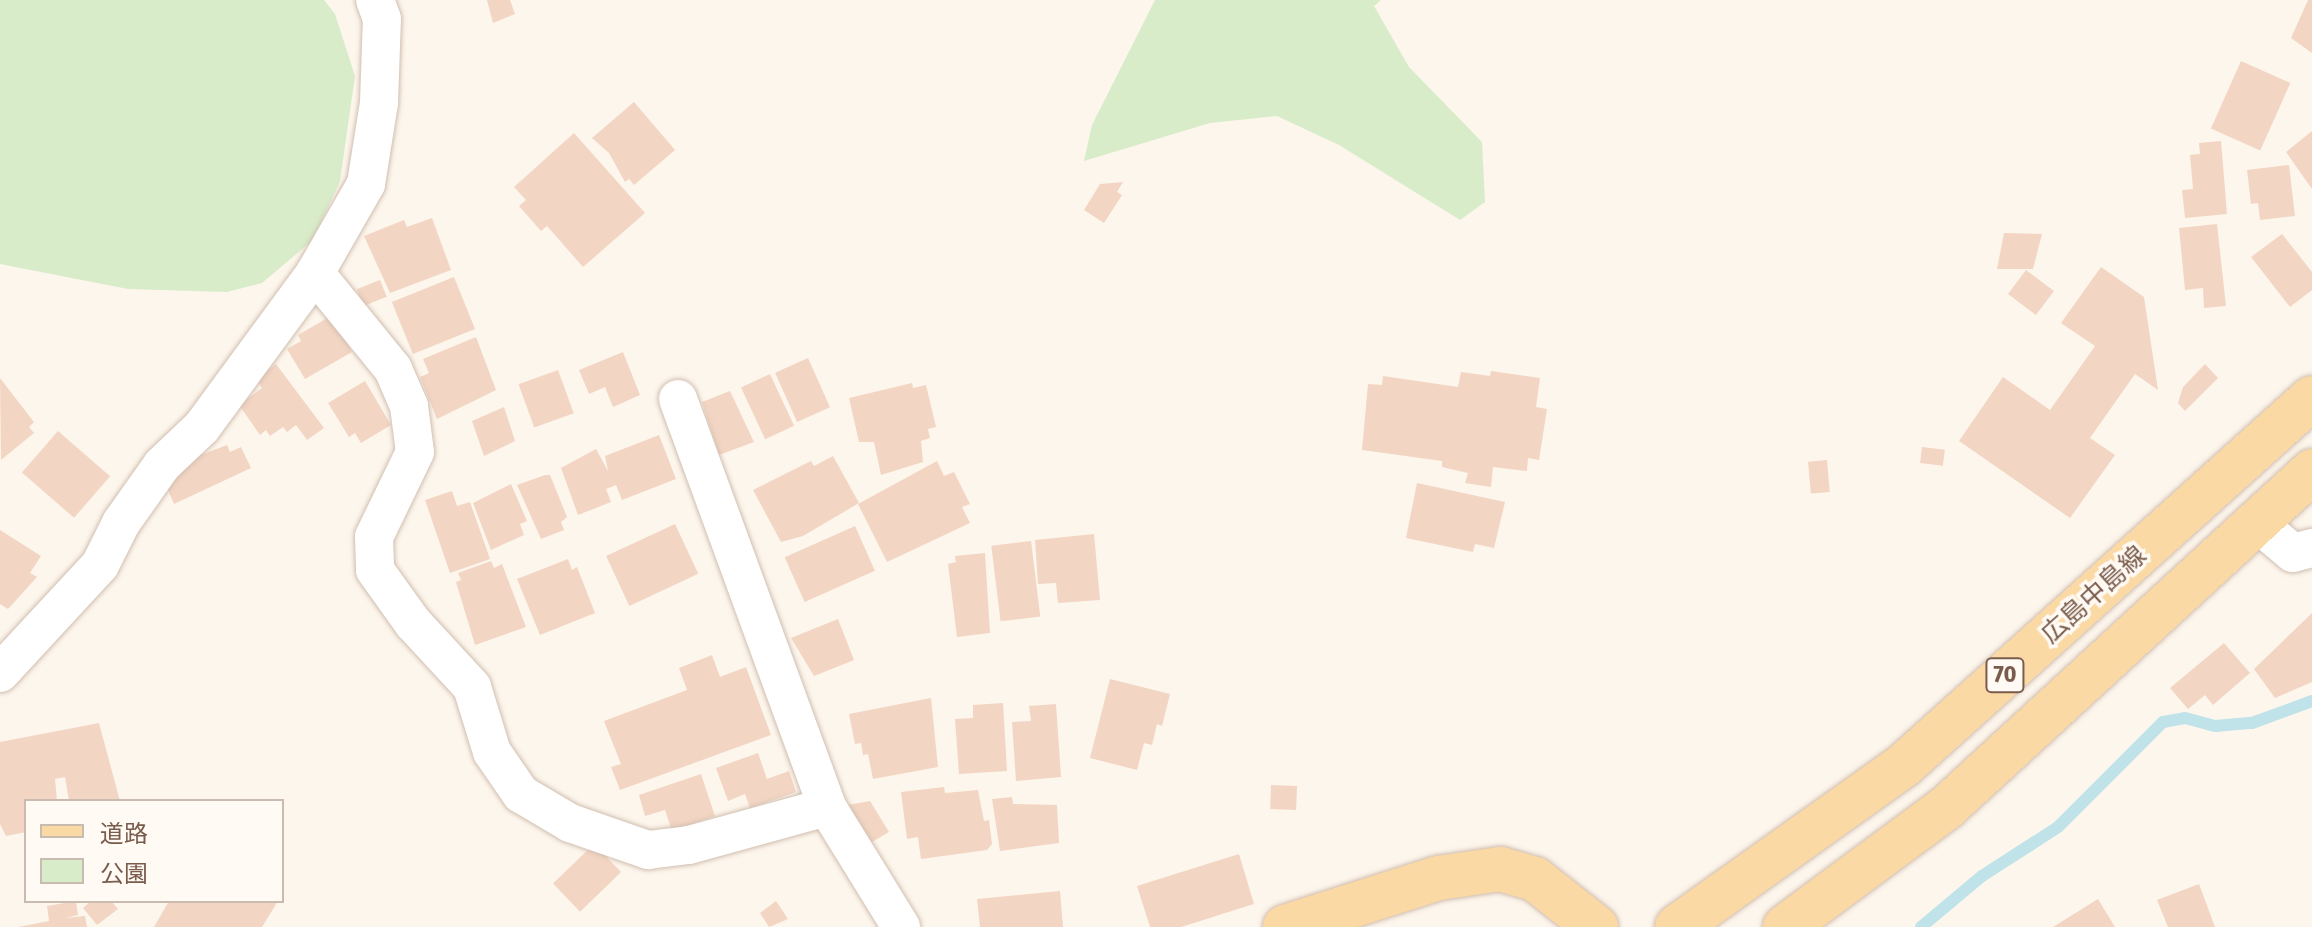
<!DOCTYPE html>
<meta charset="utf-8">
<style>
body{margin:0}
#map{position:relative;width:2312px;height:927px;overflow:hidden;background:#fdf6ec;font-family:"Fira Sans Condensed","Noto Sans JP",sans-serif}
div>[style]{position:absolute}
.green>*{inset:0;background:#d8ecc9}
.stream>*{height:12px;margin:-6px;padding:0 6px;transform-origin:6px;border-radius:6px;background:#bfe3e8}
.building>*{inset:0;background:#f3d5c3;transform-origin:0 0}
.roads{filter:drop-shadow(0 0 2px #d1beb0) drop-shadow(0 0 2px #d1beb0)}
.minor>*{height:38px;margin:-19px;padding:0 19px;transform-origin:19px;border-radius:19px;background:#fff}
.primary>*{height:44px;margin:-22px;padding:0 22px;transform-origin:22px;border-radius:22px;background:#fbd9a5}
span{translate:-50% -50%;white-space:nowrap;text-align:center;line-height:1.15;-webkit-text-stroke:7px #fffaf3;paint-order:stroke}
.shield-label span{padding:2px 6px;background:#fffaf3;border:2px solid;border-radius:6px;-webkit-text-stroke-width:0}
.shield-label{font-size:24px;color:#7a5c4d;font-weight:700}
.street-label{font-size:26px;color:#7a5c4d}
.legend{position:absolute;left:24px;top:799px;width:260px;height:104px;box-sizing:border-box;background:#fffaf3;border:2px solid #cabbb1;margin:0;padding:10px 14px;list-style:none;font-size:24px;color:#7a5c4d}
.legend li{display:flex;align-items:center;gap:16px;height:40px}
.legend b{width:40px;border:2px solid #cabbb1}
</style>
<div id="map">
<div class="green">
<i style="clip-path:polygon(0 0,324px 0,335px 14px,355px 76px,340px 181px,313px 240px,262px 283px,227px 292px,128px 289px,0 264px)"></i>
<i style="clip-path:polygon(1155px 0,1381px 0,1374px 6px,1409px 67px,1482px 142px,1485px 202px,1460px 220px,1339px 145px,1277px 116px,1210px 123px,1084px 161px,1092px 125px)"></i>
</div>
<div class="stream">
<i style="left:1921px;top:927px;width:80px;rotate:-39.9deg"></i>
<i style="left:1982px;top:876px;width:90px;rotate:-32.8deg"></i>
<i style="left:2058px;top:827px;width:148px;rotate:-45deg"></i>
<i style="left:2163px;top:722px;width:22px;rotate:-10deg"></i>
<i style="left:2185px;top:718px;width:31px;rotate:15deg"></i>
<i style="left:2215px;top:726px;width:37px;rotate:-5deg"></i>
<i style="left:2252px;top:723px;width:64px;rotate:-20.1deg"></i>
</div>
<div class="building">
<i style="clip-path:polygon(487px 0,510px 0,515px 14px,493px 23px)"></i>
<i style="clip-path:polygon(2308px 0,2312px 0,2312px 53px,2291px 38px)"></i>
<i style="left:2241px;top:61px;width:54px;height:74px;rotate:24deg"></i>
<i style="clip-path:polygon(634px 102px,675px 150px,634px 185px,629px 179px,625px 182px,609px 153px,592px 138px)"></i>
<i style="clip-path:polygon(2312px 131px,2312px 189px,2286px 152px)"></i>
<i style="clip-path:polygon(574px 133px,645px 213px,583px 267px,547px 226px,541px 231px,519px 206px,526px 200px,514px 187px)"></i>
<i style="clip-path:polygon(2221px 141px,2227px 214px,2185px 218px,2182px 190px,2193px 189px,2190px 155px,2200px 154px,2199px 143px)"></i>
<i style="clip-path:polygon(2289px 165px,2295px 216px,2260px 220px,2258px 203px,2251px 204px,2247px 170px)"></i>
<i style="clip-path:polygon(1123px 182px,1117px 192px,1122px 195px,1104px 223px,1084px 210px,1100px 184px)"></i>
<i style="clip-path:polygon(432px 218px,451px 270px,390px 293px,364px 236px,404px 220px,407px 227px)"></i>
<i style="clip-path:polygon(2217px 224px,2226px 306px,2204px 308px,2203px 288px,2185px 290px,2179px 228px)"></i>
<i style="clip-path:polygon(2004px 233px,2042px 234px,2033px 269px,1997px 269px)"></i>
<i style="clip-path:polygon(2282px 234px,2312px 272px,2312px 290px,2290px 307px,2251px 257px)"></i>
<i style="clip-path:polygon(2101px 267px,2144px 297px,2158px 390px,2135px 374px,2090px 438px,2115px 455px,2070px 518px,1959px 441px,2003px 377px,2050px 410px,2095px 346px,2061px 323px)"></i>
<i style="left:2026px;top:270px;width:35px;height:30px;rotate:37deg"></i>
<i style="left:454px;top:277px;width:56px;height:67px;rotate:68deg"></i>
<i style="left:380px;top:280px;width:18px;height:25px;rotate:68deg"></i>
<i style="clip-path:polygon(331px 316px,352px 352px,305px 379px,287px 349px,301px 341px,298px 335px)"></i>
<i style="clip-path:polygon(476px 337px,496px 390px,437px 419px,420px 377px,429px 373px,423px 359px)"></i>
<i style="clip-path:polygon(623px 352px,640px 395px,613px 407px,605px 387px,589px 394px,579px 370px)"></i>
<i style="left:808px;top:358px;width:54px;height:36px;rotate:66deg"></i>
<i style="clip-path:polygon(276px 364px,324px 428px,307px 440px,296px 425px,287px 432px,283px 427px,270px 436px,266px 430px,260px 435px,239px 405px,262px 388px,256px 379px)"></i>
<i style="clip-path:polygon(2205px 364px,2218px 378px,2185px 411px,2178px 403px,2183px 387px)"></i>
<i style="left:558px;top:370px;width:46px;height:42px;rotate:70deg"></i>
<i style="clip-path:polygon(1491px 371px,1540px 378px,1536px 407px,1547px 409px,1539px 460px,1528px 458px,1527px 471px,1493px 467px,1491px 487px,1465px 483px,1468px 473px,1442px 467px,1442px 461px,1362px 450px,1368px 384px,1382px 385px,1383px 376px,1458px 387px,1461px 372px,1490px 376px)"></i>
<i style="left:770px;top:374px;width:57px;height:32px;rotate:65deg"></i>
<i style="clip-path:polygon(0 378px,34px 422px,29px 427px,34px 433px,1px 460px)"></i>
<i style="clip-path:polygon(365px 381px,391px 425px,361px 443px,355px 433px,349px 437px,328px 403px)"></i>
<i style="clip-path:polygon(912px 383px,913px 388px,926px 385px,936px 427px,928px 429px,930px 438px,921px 441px,923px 462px,881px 475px,874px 442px,859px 442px,849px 398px)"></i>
<i style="clip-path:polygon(730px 391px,754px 442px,719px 455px,702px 402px)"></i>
<i style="clip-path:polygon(504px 407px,515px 441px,484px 456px,472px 421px)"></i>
<i style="left:58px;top:431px;width:69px;height:55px;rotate:41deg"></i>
<i style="clip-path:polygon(659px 435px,676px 479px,622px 500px,616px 485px,606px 489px,611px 502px,578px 515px,561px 468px,596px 449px,608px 471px,605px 456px)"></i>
<i style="clip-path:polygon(227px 445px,230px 452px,241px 447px,251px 468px,174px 504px,165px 483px,177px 477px,172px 466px)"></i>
<i style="left:1922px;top:447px;width:23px;height:16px;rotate:7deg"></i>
<i style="clip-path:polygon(833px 456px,859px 503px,803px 536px,781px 542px,753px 490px,811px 461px,814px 466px)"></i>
<i style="left:1827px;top:460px;width:32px;height:19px;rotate:85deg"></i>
<i style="clip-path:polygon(937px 461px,944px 476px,954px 472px,970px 504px,962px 507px,970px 523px,887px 562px,858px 504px)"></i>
<i style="clip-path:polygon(545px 475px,550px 475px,567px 517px,561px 522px,564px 530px,541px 539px,517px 485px)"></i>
<i style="clip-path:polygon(1417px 483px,1505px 502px,1494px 548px,1475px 544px,1473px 552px,1406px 538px)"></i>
<i style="clip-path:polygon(511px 484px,527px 521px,520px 524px,524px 535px,491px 550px,473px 503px)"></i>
<i style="clip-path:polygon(452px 491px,457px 506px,470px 502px,490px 559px,450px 573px,425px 500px)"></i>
<i style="left:675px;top:524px;width:55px;height:76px;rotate:65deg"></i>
<i style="left:855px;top:526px;width:49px;height:77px;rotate:66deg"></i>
<i style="clip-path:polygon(0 530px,41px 556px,30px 573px,37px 577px,8px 609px,0 604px)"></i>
<i style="clip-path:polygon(1094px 534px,1100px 600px,1058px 603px,1056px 583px,1038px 584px,1035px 540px)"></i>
<i style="left:1031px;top:541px;width:76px;height:40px;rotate:83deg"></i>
<i style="clip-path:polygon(985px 553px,990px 633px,957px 637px,948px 564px,956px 562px,955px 556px)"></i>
<i style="clip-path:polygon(568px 559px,572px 570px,577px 567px,595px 613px,540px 635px,517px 579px)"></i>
<i style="clip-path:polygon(491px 561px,494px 568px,502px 564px,526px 627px,475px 645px,456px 582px,461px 580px,458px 573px)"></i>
<i style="clip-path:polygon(2312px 613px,2312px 682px,2275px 698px,2254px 669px)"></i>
<i style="clip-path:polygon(838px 619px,854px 660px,814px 676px,791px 638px)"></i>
<i style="clip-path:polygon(2224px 643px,2250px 673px,2213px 705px,2205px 695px,2188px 709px,2170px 688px)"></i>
<i style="clip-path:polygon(712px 655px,720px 677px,746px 667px,771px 735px,620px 790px,611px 767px,621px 764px,604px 721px,687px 690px,679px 668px)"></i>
<i style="clip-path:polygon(1110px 679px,1170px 694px,1162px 726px,1157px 724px,1152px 745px,1144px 743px,1137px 770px,1090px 758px)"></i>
<i style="clip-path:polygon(931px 698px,938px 767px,873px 779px,868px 754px,863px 755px,861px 743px,855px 744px,849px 714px)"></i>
<i style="clip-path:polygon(1003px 703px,1007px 771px,959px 774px,955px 719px,973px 718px,973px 705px)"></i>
<i style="clip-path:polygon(1056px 704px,1061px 777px,1016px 781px,1012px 722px,1031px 721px,1029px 706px)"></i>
<i style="clip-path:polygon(99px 723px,120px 801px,69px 801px,65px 777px,55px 779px,54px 768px,57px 801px,26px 801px,26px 832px,6px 836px,0 824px,0 742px)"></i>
<i style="clip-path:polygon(758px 753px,767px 779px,789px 771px,796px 792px,750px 808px,745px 794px,728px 801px,716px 768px)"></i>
<i style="clip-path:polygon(701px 774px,715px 816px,672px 831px,665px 810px,645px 816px,639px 795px)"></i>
<i style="left:1271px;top:785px;width:26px;height:24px;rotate:2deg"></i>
<i style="clip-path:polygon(944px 787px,945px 793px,978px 790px,984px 821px,989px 820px,992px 844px,987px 850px,921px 859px,918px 837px,907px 839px,901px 792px)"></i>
<i style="clip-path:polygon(1012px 797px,1013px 804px,1057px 805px,1059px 843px,1000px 851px,992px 799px)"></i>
<i style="clip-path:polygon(870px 801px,889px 832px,872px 842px,848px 805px)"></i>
<i style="left:594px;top:844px;width:39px;height:57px;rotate:46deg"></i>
<i style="clip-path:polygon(1239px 854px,1254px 904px,1181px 927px,1150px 927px,1137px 886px)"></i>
<i style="clip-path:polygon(2199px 884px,2215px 927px,2168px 927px,2157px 900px)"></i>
<i style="clip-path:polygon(1060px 891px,1063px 927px,980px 927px,977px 899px)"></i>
<i style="clip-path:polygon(2098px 899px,2115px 927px,2053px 927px)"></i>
<i style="clip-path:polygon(76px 901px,78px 915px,65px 918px,85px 916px,87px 927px,18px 927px,49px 921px,47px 906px)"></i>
<i style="clip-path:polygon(91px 901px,111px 901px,118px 909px,97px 925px,83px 908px)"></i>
<i style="clip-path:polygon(169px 901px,278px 901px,262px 927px,154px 927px)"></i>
<i style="clip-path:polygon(776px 901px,788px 919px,769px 927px,760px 913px)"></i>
</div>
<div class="roads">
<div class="minor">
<i style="left:315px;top:273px;width:124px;rotate:50.9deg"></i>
<i style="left:393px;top:369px;width:40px;rotate:66.6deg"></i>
<i style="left:409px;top:406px;width:46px;rotate:82.6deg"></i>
<i style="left:415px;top:452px;width:94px;rotate:115.8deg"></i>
<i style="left:374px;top:537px;width:33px;rotate:88deg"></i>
<i style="left:375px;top:570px;width:65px;rotate:54.4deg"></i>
<i style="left:413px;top:623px;width:87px;rotate:47.3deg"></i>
<i style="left:472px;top:687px;width:68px;rotate:72.9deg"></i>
<i style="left:492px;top:752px;width:51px;rotate:55.4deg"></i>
<i style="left:521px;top:794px;width:57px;rotate:30.6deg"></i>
<i style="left:570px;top:823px;width:83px;rotate:19.1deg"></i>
<i style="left:648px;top:850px;width:41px;rotate:-7deg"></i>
<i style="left:689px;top:845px;width:143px;rotate:-15.4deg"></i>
<i style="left:678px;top:399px;width:434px;rotate:69.9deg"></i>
<i style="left:827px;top:807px;width:141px;rotate:58.3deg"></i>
<i style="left:2256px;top:522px;width:48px;rotate:40deg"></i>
<i style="left:2293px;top:553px;width:20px;rotate:-15deg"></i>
<i style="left:0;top:673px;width:147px;rotate:-47.2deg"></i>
<i style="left:100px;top:565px;width:47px;rotate:-63.4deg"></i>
<i style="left:121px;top:523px;width:71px;rotate:-54.7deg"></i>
<i style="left:162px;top:465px;width:55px;rotate:-43.5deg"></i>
<i style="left:202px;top:427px;width:191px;rotate:-53.7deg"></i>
<i style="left:315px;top:273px;width:103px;rotate:-60.2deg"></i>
<i style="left:366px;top:184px;width:82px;rotate:-80.9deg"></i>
<i style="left:379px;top:103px;width:84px;rotate:-88deg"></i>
<i style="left:382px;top:19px;width:20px;rotate:-110deg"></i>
</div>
<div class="primary">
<i style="left:1285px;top:927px;width:162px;rotate:-17.7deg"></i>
<i style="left:1439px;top:878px;width:62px;rotate:-8.4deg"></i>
<i style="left:1500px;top:869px;width:36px;rotate:16deg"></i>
<i style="left:1535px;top:879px;width:78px;rotate:38.2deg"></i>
<i style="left:1677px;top:927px;width:277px;rotate:-35.5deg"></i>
<i style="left:1903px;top:766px;width:550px;rotate:-41.98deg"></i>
<i style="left:1785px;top:927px;width:200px;rotate:-36.5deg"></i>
<i style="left:1946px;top:808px;width:498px;rotate:-42.6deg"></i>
</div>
</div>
<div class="shield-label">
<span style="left:2005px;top:675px">70</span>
</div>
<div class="street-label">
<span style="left:2094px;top:595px;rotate:-42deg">広島中島線</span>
</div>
<ul class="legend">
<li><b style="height:10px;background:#fbd9a5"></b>道路</li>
<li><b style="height:22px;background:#d8ecc9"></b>公園</li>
</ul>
</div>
